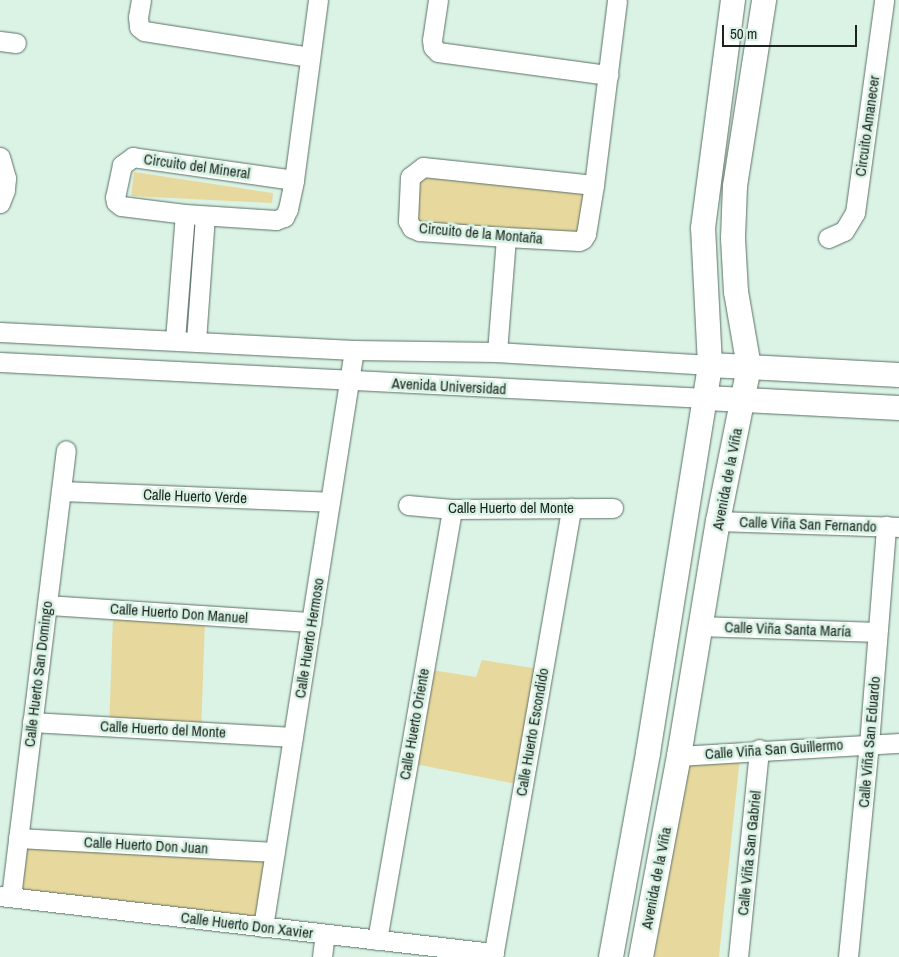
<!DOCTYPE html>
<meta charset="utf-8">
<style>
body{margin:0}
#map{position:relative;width:899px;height:957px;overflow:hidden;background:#daf3e5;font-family:"Archivo Narrow",sans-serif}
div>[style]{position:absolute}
.green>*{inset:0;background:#e7d89d;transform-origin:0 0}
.roads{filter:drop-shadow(0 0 1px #5b7165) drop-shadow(0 0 1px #5b7165)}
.minor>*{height:19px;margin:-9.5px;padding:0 9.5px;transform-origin:9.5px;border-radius:9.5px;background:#fff}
.tertiary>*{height:24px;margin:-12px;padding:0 12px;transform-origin:12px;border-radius:12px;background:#fff}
span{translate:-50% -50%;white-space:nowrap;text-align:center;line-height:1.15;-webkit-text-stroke:5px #daf3e5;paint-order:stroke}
.street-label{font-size:15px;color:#1b241f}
.scale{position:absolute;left:722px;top:25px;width:135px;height:22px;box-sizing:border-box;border:2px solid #1b241f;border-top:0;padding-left:6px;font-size:15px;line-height:18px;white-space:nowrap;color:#1b241f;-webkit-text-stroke:4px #daf3e5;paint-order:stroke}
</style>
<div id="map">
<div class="green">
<i style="clip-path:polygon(425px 169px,590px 189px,584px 233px,418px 224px,415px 178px)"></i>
<i style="clip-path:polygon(134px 172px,273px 193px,272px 203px,131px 196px)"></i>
<i style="left:113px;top:617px;width:92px;height:104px;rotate:2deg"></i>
<i style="clip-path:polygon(482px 660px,539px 669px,516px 784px,415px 764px,432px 670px,476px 677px)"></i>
<i style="clip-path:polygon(740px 757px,719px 957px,654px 957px,688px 761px)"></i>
<i style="clip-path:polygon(27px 842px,270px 859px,259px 920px,21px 889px)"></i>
</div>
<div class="roads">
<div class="minor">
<i style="left:141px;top:0;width:17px;rotate:100deg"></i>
<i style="left:138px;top:17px;width:10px;rotate:84deg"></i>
<i style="left:139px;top:27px;width:6px;rotate:39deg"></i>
<i style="left:144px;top:31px;width:168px;rotate:8.9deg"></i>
<i style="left:438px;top:0;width:40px;rotate:98.5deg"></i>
<i style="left:432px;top:40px;width:7px;rotate:82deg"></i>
<i style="left:433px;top:47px;width:7px;rotate:45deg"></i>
<i style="left:438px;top:52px;width:172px;rotate:7.7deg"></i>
<i style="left:0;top:41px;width:16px;rotate:7deg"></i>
<i style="left:0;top:157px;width:22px;rotate:74deg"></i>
<i style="left:6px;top:178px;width:12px;rotate:95deg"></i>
<i style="left:5px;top:190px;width:14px;rotate:111deg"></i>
<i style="left:294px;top:180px;width:163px;rotate:-171.9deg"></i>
<i style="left:133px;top:157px;width:14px;rotate:144deg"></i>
<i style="left:122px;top:165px;width:33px;rotate:102deg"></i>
<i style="left:115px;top:197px;width:5px;rotate:79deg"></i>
<i style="left:116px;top:202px;width:6px;rotate:39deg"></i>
<i style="left:121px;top:206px;width:64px;rotate:7.1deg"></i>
<i style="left:185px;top:214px;width:91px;rotate:3.8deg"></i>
<i style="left:276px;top:220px;width:9px;rotate:-21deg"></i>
<i style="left:284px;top:217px;width:9px;rotate:-63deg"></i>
<i style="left:288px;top:209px;width:30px;rotate:-78deg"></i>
<i style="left:294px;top:180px;width:182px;rotate:-82.4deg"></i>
<i style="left:594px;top:185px;width:172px;rotate:-174deg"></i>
<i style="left:423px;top:167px;width:16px;rotate:142deg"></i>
<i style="left:410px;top:177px;width:44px;rotate:92.6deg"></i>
<i style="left:408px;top:221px;width:8px;rotate:60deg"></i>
<i style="left:412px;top:228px;width:8px;rotate:23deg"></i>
<i style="left:419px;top:231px;width:87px;rotate:3.9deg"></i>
<i style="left:506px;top:237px;width:73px;rotate:3.1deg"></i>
<i style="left:579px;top:241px;width:4px;rotate:-27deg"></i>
<i style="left:583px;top:239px;width:6px;rotate:-59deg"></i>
<i style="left:586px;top:234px;width:50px;rotate:-80.7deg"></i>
<i style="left:594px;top:185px;width:186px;rotate:-82.9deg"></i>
<i style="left:828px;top:238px;width:17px;rotate:-24deg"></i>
<i style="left:844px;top:231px;width:21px;rotate:-59deg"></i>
<i style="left:855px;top:213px;width:215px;rotate:-82.2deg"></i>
<i style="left:0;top:332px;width:354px;rotate:2.9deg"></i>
<i style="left:354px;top:350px;width:143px;rotate:0.8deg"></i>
<i style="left:497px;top:352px;width:213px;rotate:3.5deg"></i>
<i style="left:175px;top:340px;width:126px;rotate:-85.5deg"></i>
<i style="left:196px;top:341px;width:125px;rotate:-85.9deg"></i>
<i style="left:497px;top:352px;width:115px;rotate:-85.5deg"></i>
<i style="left:0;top:362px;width:707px;rotate:2.92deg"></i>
<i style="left:61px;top:491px;width:269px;rotate:2.3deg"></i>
<i style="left:408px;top:505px;width:44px;rotate:5.2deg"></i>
<i style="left:452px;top:509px;width:161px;rotate:-0.4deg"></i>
<i style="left:718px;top:521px;width:181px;rotate:1.9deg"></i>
<i style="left:47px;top:605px;width:265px;rotate:3.7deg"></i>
<i style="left:699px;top:626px;width:178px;rotate:1.9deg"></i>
<i style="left:32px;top:722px;width:261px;rotate:3.3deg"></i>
<i style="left:679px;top:756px;width:220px;rotate:-3.4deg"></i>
<i style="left:18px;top:838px;width:257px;rotate:3.1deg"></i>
<i style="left:0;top:896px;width:497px;rotate:6.6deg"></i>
<i style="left:11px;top:897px;width:450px;rotate:-83deg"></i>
<i style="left:263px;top:927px;width:584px;rotate:-81.04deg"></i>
<i style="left:377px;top:940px;width:437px;rotate:-80.1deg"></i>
<i style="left:322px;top:957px;width:23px;rotate:-83deg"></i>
<i style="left:493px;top:957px;width:456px;rotate:-80.1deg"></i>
<i style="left:738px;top:957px;width:209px;rotate:-84.2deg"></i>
<i style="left:848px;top:957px;width:214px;rotate:-84.4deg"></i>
<i style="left:869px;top:744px;width:219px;rotate:-85.5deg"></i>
</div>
<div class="tertiary">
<i style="left:710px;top:365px;width:189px;rotate:3deg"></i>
<i style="left:706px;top:398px;width:193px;rotate:3deg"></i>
<i style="left:611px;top:957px;width:207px;rotate:-79.7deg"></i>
<i style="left:648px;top:753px;width:393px;rotate:-80.9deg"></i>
<i style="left:710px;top:365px;width:137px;rotate:-92.9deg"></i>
<i style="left:703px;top:228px;width:230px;rotate:-82.5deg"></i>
<i style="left:641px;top:957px;width:205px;rotate:-79.3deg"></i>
<i style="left:679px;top:756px;width:238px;rotate:-80.6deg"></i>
<i style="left:718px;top:521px;width:157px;rotate:-78.6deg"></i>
<i style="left:749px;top:367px;width:76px;rotate:-99.8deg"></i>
<i style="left:736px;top:292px;width:54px;rotate:-93.2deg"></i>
<i style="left:733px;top:238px;width:52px;rotate:-87.8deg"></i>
<i style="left:735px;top:186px;width:188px;rotate:-81.1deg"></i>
</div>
</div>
<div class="street-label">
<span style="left:867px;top:126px;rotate:-82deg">Circuito Amanecer</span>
<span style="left:197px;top:166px;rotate:8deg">Circuito del Mineral</span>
<span style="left:481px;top:233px;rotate:5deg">Circuito de la Montaña</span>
<span style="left:449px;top:386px;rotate:3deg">Avenida Universidad</span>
<span style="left:727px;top:479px;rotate:-79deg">Avenida de la Viña</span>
<span style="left:195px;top:496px;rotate:2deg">Calle Huerto Verde</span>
<span style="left:511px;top:508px">Calle Huerto del Monte</span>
<span style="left:808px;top:524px;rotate:2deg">Calle Viña San Fernando</span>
<span style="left:179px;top:613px;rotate:4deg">Calle Huerto Don Manuel</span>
<span style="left:788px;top:629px;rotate:2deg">Calle Viña Santa María</span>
<span style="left:309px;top:638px;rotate:-81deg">Calle Huerto Hermoso</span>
<span style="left:38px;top:674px;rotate:-83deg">Calle Huerto San Domingo</span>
<span style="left:414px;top:724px;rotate:-80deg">Calle Huerto Oriente</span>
<span style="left:163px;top:729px;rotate:3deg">Calle Huerto del Monte</span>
<span style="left:532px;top:732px;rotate:-80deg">Calle Huerto Escondido</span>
<span style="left:869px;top:742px;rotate:-85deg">Calle Viña San Eduardo</span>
<span style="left:774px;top:749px;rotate:-4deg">Calle Viña San Guillermo</span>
<span style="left:146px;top:845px;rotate:3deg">Calle Huerto Don Juan</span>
<span style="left:749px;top:853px;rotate:-84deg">Calle Viña San Gabriel</span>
<span style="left:656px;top:878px;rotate:-79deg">Avenida de la Viña</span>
<span style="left:247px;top:925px;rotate:7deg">Calle Huerto Don Xavier</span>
</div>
<div class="scale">50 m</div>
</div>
